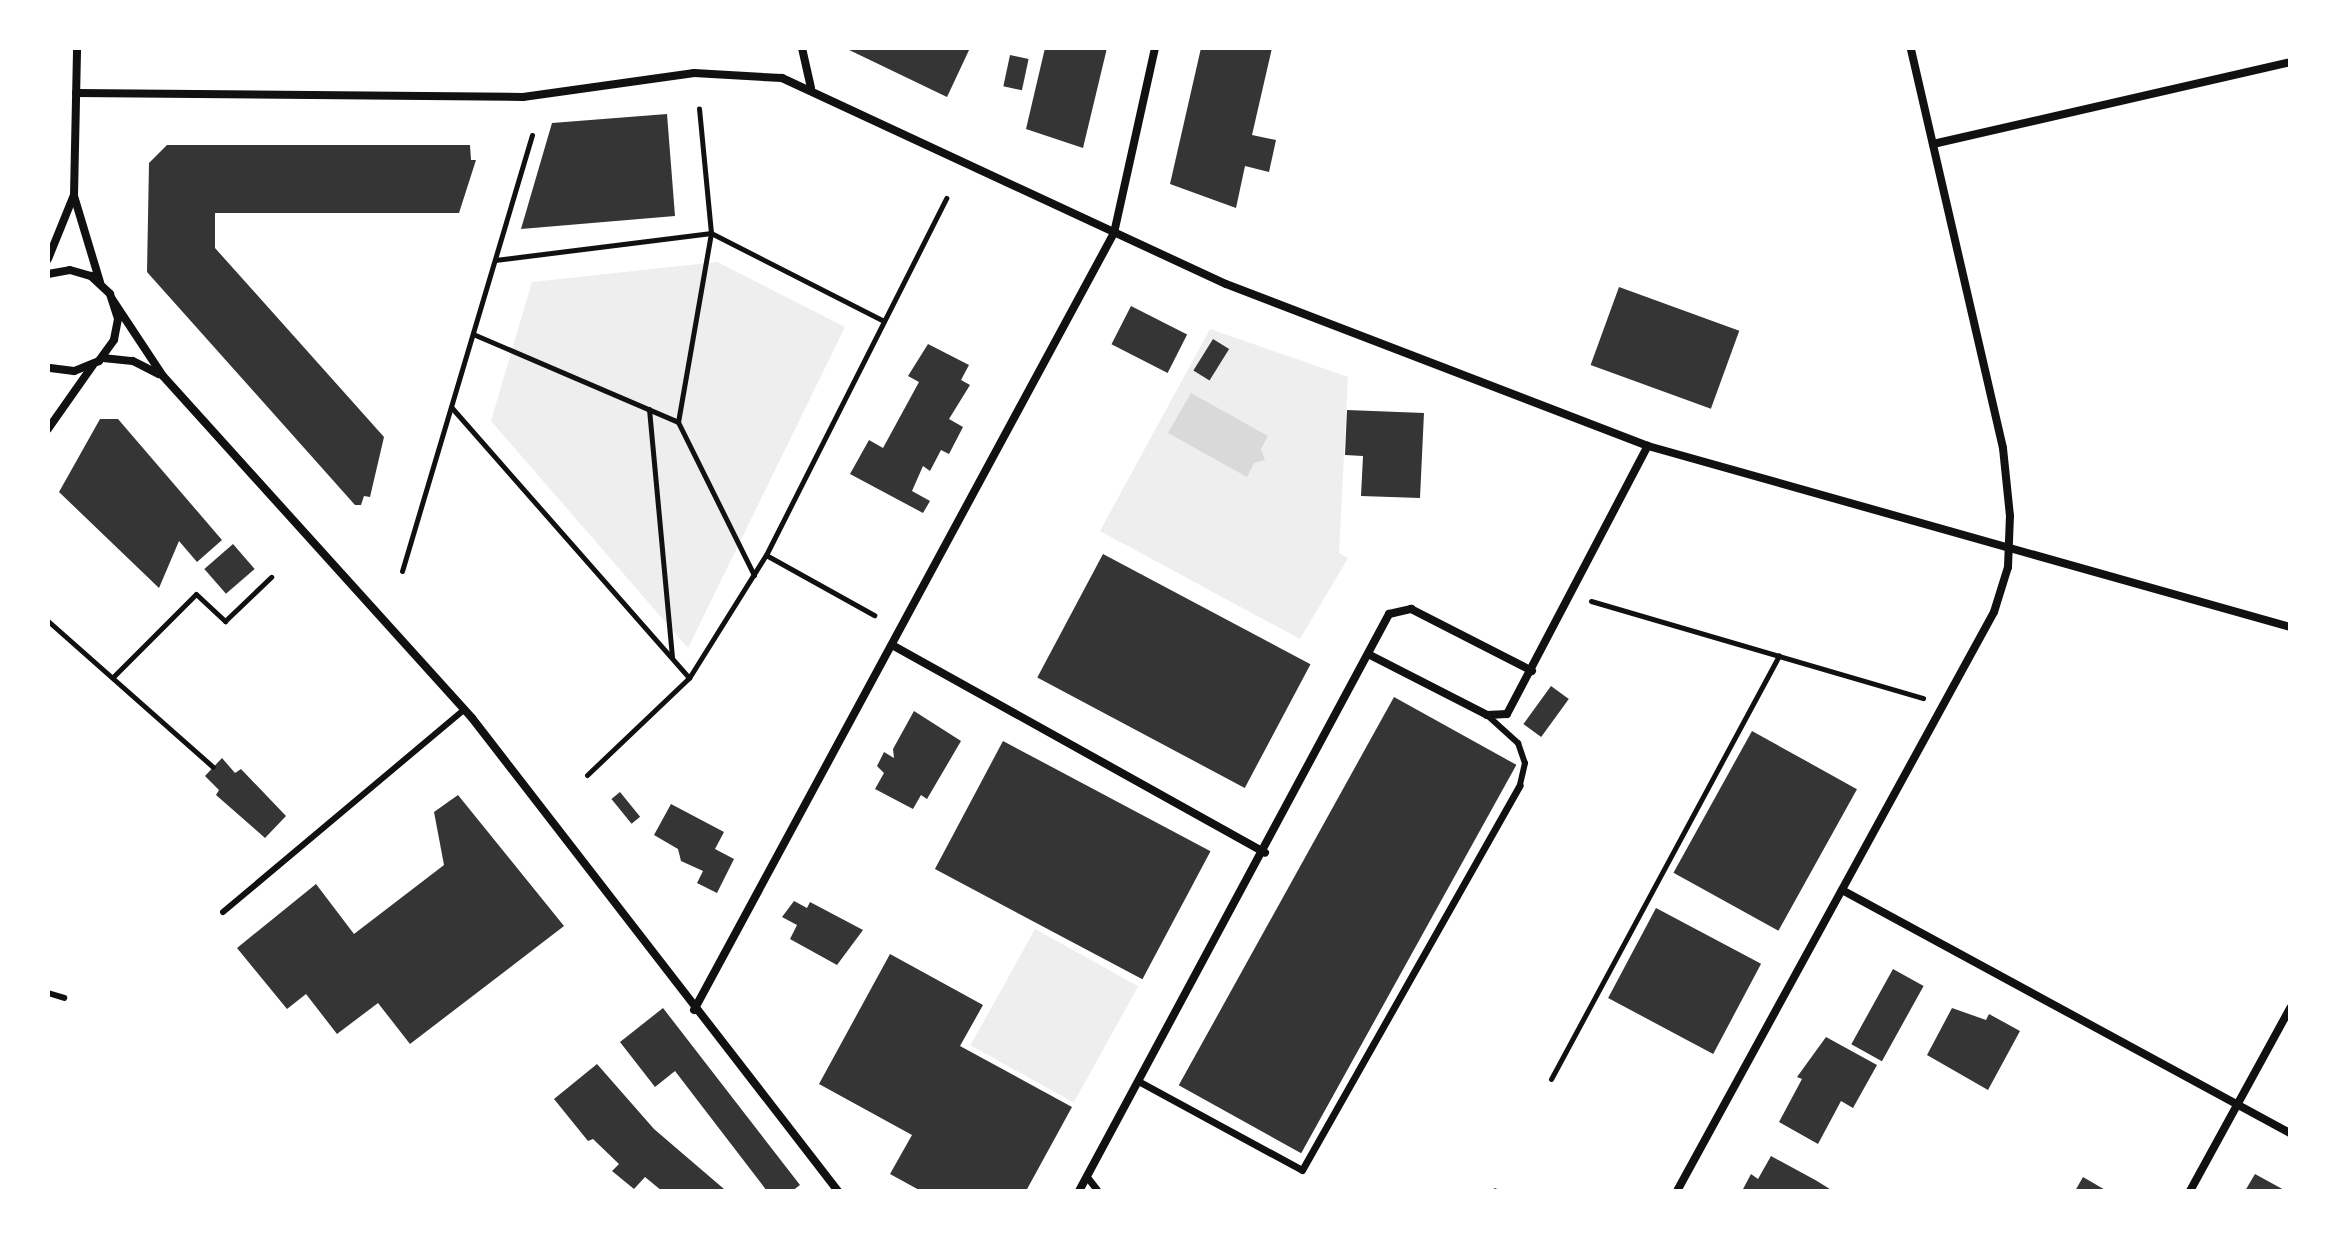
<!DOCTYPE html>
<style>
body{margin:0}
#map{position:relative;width:2338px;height:1239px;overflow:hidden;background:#fff;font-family:Rubik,sans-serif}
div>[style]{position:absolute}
.green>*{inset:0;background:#eee;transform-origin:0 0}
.water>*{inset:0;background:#d9d9d9}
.building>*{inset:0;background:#353535;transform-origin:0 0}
.path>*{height:5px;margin:-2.5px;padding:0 2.5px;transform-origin:2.5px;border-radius:2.5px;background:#111}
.service>*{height:6px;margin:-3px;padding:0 3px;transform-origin:3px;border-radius:3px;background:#111}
.pedestrian>*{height:7px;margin:-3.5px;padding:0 3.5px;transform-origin:3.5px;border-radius:3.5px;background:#111}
.minor>*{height:8px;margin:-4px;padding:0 4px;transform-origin:4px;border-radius:4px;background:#111}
span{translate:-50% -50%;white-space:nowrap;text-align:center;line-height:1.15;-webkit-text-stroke:6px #fff;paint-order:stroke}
.frame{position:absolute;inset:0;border:50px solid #fff;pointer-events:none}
</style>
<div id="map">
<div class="green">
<i style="clip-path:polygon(717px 262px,845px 327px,688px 648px,491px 421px,532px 282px)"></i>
<i style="clip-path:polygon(1210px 329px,1348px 377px,1339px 553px,1348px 558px,1300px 639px,1100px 531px)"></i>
<i style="left:1035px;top:929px;width:118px;height:133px;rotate:29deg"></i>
</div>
<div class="water">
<i style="clip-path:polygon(1191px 393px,1268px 436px,1261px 449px,1265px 460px,1254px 463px,1247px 477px,1168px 433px)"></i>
</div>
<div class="building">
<i style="clip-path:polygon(845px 48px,970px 48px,947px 97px)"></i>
<i style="clip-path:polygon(1045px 48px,1107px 48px,1083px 148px,1026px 129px)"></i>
<i style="clip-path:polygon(1201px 48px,1272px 48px,1252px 135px,1276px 140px,1269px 172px,1245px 166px,1236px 208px,1170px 184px)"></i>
<i style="left:1010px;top:55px;width:19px;height:32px;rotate:12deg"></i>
<i style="clip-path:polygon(667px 114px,675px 216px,521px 229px,552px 123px)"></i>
<i style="clip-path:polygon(167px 145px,470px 145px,471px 160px,476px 160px,459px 213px,215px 213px,215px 248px,384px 437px,370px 497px,364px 496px,361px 505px,355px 505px,147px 272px,149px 163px)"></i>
<i style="left:1619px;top:287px;width:128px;height:83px;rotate:20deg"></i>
<i style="left:1131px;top:306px;width:63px;height:43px;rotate:27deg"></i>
<i style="left:1213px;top:339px;width:19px;height:37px;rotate:32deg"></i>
<i style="clip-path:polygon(928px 344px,969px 365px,961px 380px,970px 385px,949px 419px,963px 427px,949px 454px,941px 450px,930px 471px,923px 466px,912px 491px,930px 501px,923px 513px,850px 474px,869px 440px,883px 448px,919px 382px,908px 376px)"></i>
<i style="clip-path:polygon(1347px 410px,1424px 413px,1420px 498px,1361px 496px,1363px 456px,1345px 455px)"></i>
<i style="clip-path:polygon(100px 419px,118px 419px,222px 540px,197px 562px,179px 541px,159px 588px,59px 492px)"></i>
<i style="left:233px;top:544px;width:33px;height:38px;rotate:49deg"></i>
<i style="left:1103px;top:554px;width:235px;height:140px;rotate:28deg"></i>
<i style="left:1551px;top:686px;width:22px;height:47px;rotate:36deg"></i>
<i style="left:1394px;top:697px;width:140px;height:444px;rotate:29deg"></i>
<i style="clip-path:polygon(914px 711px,961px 741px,927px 799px,921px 795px,913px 809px,875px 789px,884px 773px,877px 766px,884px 752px,894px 758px,893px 749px)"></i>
<i style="left:1752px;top:731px;width:120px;height:162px;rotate:29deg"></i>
<i style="left:1003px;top:741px;width:235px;height:145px;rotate:28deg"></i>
<i style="clip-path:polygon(222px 758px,235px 773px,241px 769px,286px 816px,265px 838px,216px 795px,219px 790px,205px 776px)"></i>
<i style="left:620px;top:792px;width:32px;height:11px;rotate:51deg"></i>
<i style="clip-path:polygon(458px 795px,564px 926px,410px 1044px,378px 1003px,337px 1034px,306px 994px,287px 1009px,237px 948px,316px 884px,354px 934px,444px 865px,434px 812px)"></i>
<i style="clip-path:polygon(671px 804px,724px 832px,715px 849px,734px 859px,717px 893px,697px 883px,703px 871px,681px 861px,678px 849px,654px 835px)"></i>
<i style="clip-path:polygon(794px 901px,807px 908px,810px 902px,863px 930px,837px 965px,790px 939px,797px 925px,782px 917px)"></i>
<i style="left:1656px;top:908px;width:119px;height:102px;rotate:28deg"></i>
<i style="clip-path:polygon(890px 954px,983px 1005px,960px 1046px,1072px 1107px,1026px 1191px,921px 1191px,890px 1174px,912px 1135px,819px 1084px)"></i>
<i style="left:1893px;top:969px;width:35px;height:86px;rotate:29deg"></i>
<i style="clip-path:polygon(663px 1008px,800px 1185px,792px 1191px,767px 1191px,675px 1071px,655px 1087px,620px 1042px)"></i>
<i style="clip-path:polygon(1952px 1008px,1986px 1020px,1989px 1014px,2020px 1031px,1988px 1090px,1927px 1055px)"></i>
<i style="clip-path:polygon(1826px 1037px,1877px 1065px,1853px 1108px,1841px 1101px,1818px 1144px,1779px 1122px,1802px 1079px,1797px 1077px)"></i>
<i style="clip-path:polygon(597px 1064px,654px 1129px,724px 1189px,662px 1191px,645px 1177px,634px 1189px,612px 1171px,619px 1164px,593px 1139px,588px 1141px,554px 1099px)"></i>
<i style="clip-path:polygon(1771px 1156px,1817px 1181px,1833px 1191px,1742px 1191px,1751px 1174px,1758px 1179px)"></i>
<i style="clip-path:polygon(2255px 1174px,2286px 1191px,2245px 1191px)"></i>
<i style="clip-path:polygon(2083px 1177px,2107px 1191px,2075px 1191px)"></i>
</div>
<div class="path">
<i style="left:495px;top:260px;width:218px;rotate:-7.1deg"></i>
<i style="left:711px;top:233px;width:125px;rotate:-95.5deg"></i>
<i style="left:473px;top:334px;width:223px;rotate:23.2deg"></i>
<i style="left:678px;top:422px;width:171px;rotate:63.6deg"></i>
<i style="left:452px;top:408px;width:359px;rotate:48.7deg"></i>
<i style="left:649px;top:409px;width:249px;rotate:84.7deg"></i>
<i style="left:678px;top:422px;width:192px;rotate:-80.1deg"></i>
<i style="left:711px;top:233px;width:194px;rotate:27deg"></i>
<i style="left:766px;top:555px;width:124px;rotate:29.1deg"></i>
<i style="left:402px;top:571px;width:455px;rotate:-73.4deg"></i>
<i style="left:1591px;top:601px;width:346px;rotate:16.3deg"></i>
<i style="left:48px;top:621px;width:220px;rotate:41.5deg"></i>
<i style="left:113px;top:677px;width:117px;rotate:-45deg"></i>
<i style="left:196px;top:594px;width:40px;rotate:43deg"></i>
<i style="left:225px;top:621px;width:64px;rotate:-43.7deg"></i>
<i style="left:587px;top:775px;width:141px;rotate:-43.6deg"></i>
<i style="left:689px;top:678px;width:145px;rotate:-58deg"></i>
<i style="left:766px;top:555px;width:400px;rotate:-63.2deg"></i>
<i style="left:1551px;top:1079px;width:481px;rotate:-61.7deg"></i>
<i style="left:1494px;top:1191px;width:1px;rotate:-45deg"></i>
</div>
<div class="service">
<i style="left:1487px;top:715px;width:42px;rotate:42.1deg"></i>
<i style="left:1518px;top:743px;width:21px;rotate:71deg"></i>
<i style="left:1525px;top:763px;width:23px;rotate:103deg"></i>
<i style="left:223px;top:912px;width:314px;rotate:-40deg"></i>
<i style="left:48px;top:993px;width:17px;rotate:17deg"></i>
</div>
<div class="pedestrian">
<i style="left:1140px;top:1082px;width:184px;rotate:28.5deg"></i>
<i style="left:1302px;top:1170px;width:442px;rotate:-60.5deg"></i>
<i style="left:1087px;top:1177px;width:18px;rotate:52deg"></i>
</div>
<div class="minor">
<i style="left:802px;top:48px;width:41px;rotate:77.3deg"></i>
<i style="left:76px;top:93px;width:447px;rotate:0.5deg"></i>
<i style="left:523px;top:97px;width:173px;rotate:-8deg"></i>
<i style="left:694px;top:73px;width:88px;rotate:3.3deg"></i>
<i style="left:782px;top:78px;width:489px;rotate:24.9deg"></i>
<i style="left:1226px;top:284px;width:452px;rotate:21deg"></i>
<i style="left:1648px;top:446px;width:667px;rotate:15.74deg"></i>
<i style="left:1933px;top:144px;width:366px;rotate:-12.9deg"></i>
<i style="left:74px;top:196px;width:90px;rotate:73.2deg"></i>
<i style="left:48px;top:259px;width:69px;rotate:-67.9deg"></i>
<i style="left:74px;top:195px;width:147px;rotate:-88.8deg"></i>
<i style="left:48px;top:274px;width:22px;rotate:-10deg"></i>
<i style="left:70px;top:270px;width:22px;rotate:16deg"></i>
<i style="left:91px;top:276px;width:26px;rotate:43deg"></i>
<i style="left:110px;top:294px;width:26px;rotate:72deg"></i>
<i style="left:118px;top:319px;width:21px;rotate:101deg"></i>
<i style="left:114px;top:340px;width:26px;rotate:126deg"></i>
<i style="left:99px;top:361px;width:27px;rotate:158deg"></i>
<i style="left:74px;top:371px;width:26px;rotate:-173deg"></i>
<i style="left:112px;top:299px;width:92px;rotate:56.5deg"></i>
<i style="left:163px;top:376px;width:461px;rotate:47.9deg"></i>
<i style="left:472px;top:718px;width:598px;rotate:52.27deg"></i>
<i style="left:103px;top:358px;width:30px;rotate:6deg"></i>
<i style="left:133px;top:361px;width:29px;rotate:27deg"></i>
<i style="left:48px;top:429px;width:78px;rotate:-54.9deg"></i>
<i style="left:892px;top:645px;width:427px;rotate:29.1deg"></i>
<i style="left:1368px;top:654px;width:134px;rotate:27.1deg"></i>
<i style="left:1487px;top:715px;width:20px;rotate:-3deg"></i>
<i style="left:1507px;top:714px;width:303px;rotate:-62.3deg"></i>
<i style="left:1842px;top:890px;width:510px;rotate:28.48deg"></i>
<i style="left:694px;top:1010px;width:883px;rotate:-61.61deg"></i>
<i style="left:1114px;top:233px;width:189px;rotate:-77.5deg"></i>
<i style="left:1079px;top:1191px;width:655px;rotate:-61.75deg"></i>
<i style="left:1389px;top:614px;width:23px;rotate:-13deg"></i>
<i style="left:1411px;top:609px;width:136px;rotate:27.1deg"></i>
<i style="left:1677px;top:1191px;width:660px;rotate:-61.3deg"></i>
<i style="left:1994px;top:612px;width:47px;rotate:-72.7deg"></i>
<i style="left:2008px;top:567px;width:51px;rotate:-87.8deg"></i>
<i style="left:2010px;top:516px;width:68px;rotate:-95.9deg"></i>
<i style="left:2003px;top:448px;width:410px;rotate:-103deg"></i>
<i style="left:2190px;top:1191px;width:209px;rotate:-61.3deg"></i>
</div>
<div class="frame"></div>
</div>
